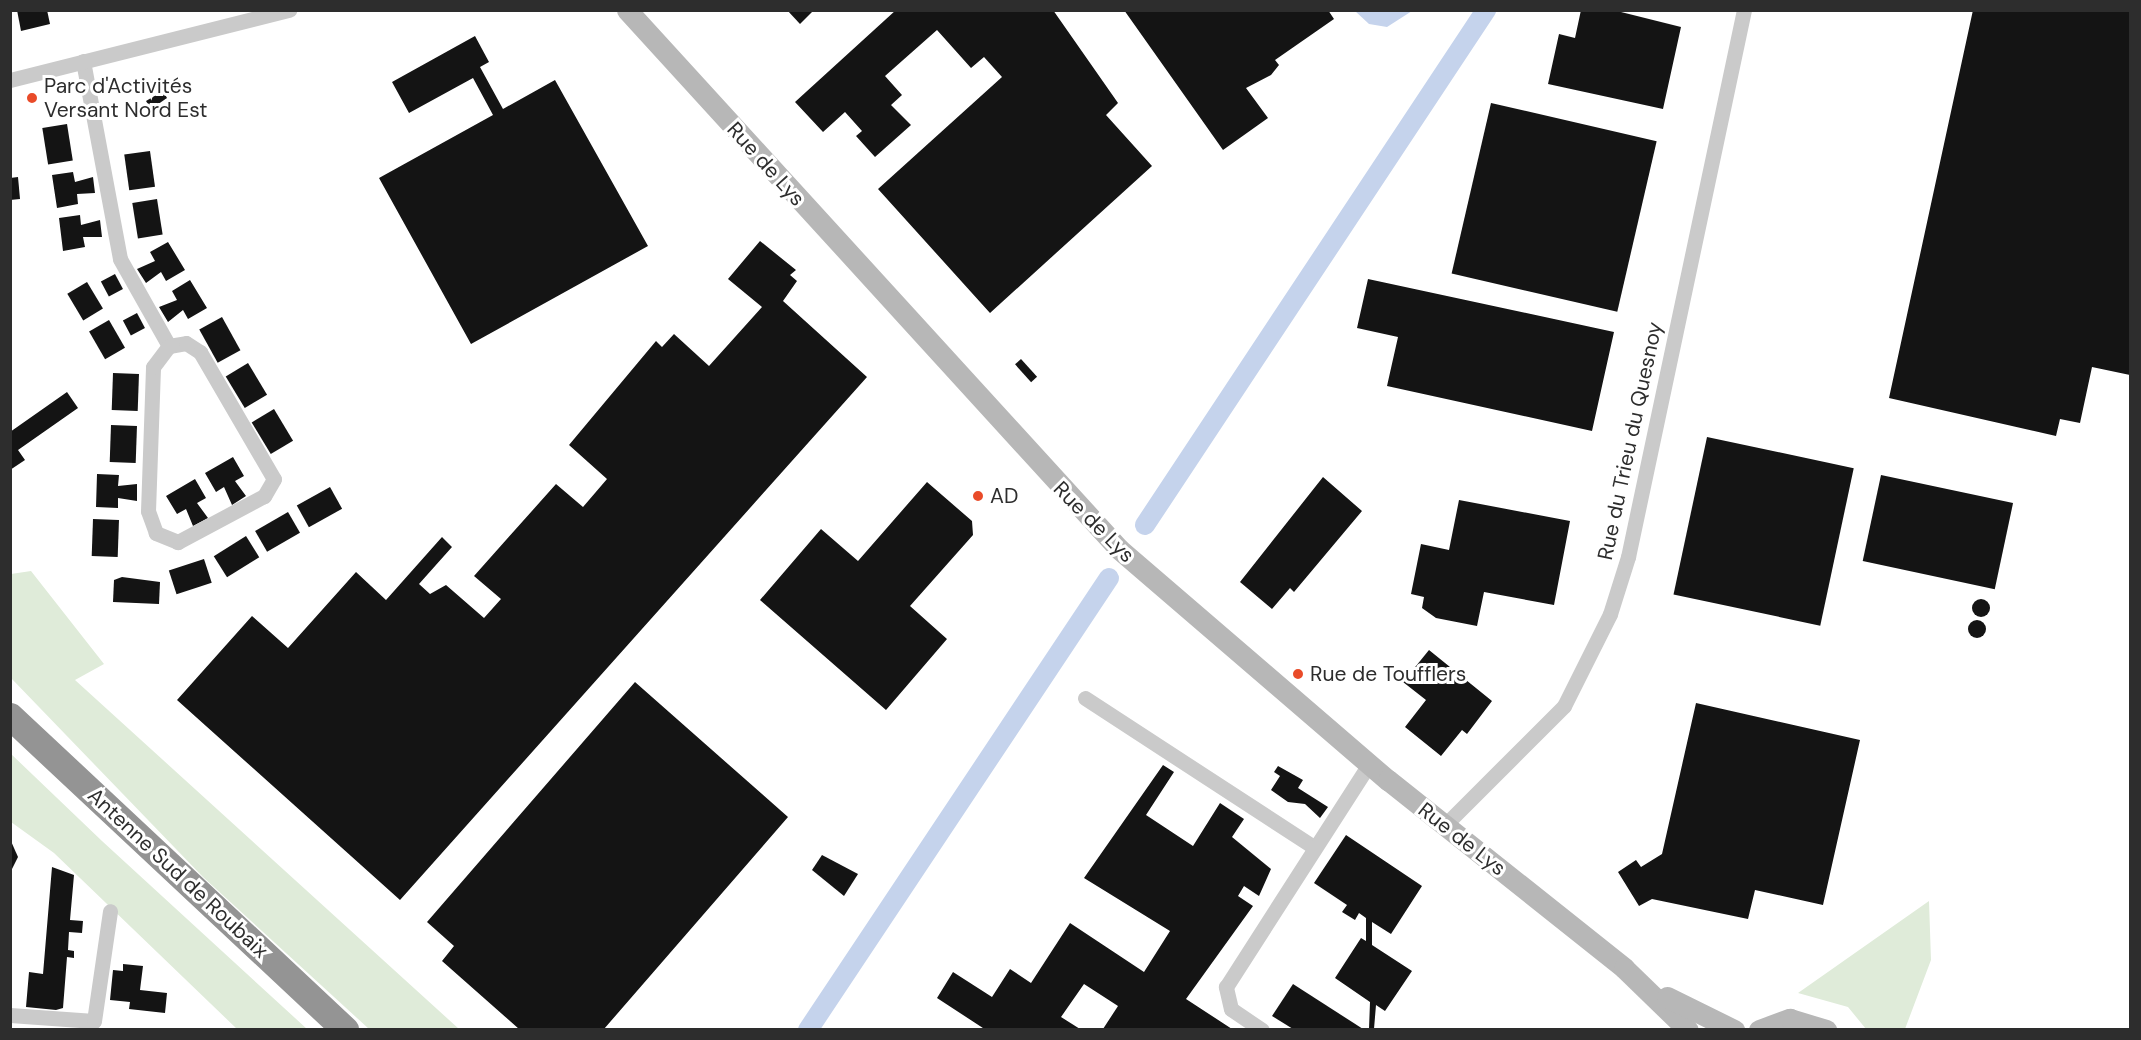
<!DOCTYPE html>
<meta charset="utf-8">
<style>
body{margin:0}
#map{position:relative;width:2141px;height:1040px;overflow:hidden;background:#fff;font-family:"DM Sans",sans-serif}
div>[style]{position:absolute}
.green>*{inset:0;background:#dfebd9}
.water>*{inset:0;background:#c5d3ec}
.canal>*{height:20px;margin:-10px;padding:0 10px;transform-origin:10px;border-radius:10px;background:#c5d3ec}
.building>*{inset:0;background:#141414;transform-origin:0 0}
.round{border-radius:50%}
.street>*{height:15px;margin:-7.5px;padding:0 7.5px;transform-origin:7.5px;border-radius:7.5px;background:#cacaca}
.secondary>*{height:21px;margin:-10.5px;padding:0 10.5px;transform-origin:10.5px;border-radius:10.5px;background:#b7b7b7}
.highway>*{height:27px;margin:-13.5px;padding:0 13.5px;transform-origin:13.5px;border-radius:13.5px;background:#949494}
.dots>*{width:16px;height:16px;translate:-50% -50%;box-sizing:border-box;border:3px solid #fff;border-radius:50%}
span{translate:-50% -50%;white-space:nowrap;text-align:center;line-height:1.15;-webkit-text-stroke:6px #fff;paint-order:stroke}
.poi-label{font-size:21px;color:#2d2d2d}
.left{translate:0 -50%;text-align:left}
.street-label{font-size:21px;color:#2d2d2d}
.frame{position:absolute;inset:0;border:12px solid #2d2d2d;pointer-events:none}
</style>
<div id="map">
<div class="green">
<i style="clip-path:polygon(31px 571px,104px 664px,75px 680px,459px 1029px,369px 1029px,203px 877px,11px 678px,11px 574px)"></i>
<i style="clip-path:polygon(10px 753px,102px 841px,307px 1029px,237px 1029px,54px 853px,11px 822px)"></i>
<i style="clip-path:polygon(1929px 901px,1931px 960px,1905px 1029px,1866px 1029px,1848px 1007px,1798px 993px)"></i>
</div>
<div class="water">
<i style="clip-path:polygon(1355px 11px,1412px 11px,1387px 27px,1369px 24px)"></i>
</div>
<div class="canal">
<i style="left:1145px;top:525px;width:618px;rotate:-56.49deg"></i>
<i style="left:808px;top:1030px;width:543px;rotate:-56.34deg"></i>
</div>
<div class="building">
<i style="clip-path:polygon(17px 10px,47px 10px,50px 24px,21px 31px)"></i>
<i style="clip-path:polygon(787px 10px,814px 10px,800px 24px)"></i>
<i style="clip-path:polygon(896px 10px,1053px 10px,1118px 103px,1106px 115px,1152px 166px,990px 313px,878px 189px,1002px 77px,984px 57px,971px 68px,937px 30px,885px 76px,902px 95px,891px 105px,911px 125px,875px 157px,856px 136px,862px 131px,845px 112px,823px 132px,795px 102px)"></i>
<i style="clip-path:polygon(1124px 10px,1328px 10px,1334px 19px,1275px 60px,1279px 65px,1271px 75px,1246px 88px,1268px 118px,1223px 150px)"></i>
<i style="clip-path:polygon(1581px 10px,1613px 10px,1681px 27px,1663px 109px,1548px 84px,1559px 34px,1575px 38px)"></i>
<i style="clip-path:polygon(1973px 10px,2130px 10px,2130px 375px,2092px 367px,2080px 423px,2060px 419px,2056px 436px,1889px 398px)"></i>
<i style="clip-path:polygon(475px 36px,489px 62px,480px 67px,503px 109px,555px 80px,648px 246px,471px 344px,379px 178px,493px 115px,473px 78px,409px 113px,392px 82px)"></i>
<i style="clip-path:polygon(163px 91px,167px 98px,151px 109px,146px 101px)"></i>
<i style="left:1491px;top:103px;width:170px;height:175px;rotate:13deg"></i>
<i style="left:67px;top:124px;width:37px;height:25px;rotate:81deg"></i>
<i style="left:150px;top:151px;width:36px;height:26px;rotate:82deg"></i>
<i style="clip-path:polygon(73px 172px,75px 182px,93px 177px,95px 193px,77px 194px,78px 204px,57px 208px,52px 175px)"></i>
<i style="clip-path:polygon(18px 177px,20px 199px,10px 200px,10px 178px)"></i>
<i style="left:157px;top:199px;width:36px;height:25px;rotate:81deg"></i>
<i style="clip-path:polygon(80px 215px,81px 225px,100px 220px,102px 237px,83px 237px,85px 247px,63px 251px,59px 218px)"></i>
<i style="clip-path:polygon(760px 241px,796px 270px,790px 275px,797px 281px,783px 301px,867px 377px,400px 900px,177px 700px,252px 616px,288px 648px,356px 572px,386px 600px,442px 537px,452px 547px,419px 584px,430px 594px,446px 585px,484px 618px,501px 599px,474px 576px,556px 484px,583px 507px,607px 479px,569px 445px,656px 341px,662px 347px,674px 334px,709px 366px,762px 307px,728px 279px)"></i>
<i style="clip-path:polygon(168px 242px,185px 270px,166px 281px,161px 272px,146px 283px,137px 269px,155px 261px,150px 252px)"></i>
<i style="left:115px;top:274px;width:17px;height:16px;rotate:62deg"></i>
<i style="clip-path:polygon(1368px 279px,1614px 332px,1592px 431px,1387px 386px,1398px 337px,1357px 328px)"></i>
<i style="clip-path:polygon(190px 280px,207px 308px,188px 319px,183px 310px,168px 322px,159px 307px,177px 300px,172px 291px)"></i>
<i style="left:87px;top:282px;width:31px;height:23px;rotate:59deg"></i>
<i style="left:137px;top:313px;width:17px;height:16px;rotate:62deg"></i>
<i style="left:222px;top:317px;width:38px;height:26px;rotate:61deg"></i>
<i style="left:109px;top:320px;width:32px;height:23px;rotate:60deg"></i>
<i style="left:1021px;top:359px;width:24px;height:8px;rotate:48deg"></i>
<i style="left:248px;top:363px;width:37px;height:26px;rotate:59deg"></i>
<i style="left:113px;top:373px;width:26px;height:37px;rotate:2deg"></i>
<i style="clip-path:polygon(67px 392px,78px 408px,18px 450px,25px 460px,10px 470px,10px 432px)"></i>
<i style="left:274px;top:409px;width:37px;height:26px;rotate:59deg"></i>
<i style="left:111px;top:425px;width:26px;height:37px;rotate:2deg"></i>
<i style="left:1707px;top:437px;width:150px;height:161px;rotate:12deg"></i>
<i style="clip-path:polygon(233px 457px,244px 476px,235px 481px,246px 496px,232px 505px,224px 487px,216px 492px,205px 473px)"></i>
<i style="clip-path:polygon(97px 474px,119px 475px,118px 486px,137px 484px,137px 501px,118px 498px,118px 508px,96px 507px)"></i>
<i style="left:1881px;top:475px;width:135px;height:88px;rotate:12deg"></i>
<i style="clip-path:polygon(1323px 477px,1362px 511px,1294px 592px,1290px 588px,1272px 609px,1240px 582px)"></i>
<i style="clip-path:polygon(195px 479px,206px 498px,197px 503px,208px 518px,193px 526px,186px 509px,177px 514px,166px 496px)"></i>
<i style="clip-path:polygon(927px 482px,972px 521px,973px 535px,910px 606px,947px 639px,886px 710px,760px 600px,821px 529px,858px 561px)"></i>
<i style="left:330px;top:487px;width:25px;height:38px;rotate:61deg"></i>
<i style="clip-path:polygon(1459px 500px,1570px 521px,1554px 605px,1484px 592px,1477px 626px,1436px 618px,1422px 608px,1424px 597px,1411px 594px,1421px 544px,1449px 550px)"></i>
<i style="left:288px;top:512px;width:24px;height:38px;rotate:60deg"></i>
<i style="left:93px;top:519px;width:26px;height:37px;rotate:2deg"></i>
<i style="left:246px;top:536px;width:25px;height:38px;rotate:58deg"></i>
<i style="left:204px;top:559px;width:25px;height:37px;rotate:72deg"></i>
<i style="clip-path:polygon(122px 577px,160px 582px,159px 604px,113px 602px,114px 580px)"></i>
<i class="round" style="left:1972px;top:599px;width:18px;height:18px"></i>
<i class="round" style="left:1968px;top:620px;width:18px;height:18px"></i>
<i style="clip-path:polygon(1429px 650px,1492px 701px,1467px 734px,1462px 730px,1441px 756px,1405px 727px,1426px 700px,1403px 682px)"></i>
<i style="clip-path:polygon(635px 682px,788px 817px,604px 1029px,519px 1029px,442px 961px,454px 946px,427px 922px)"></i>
<i style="clip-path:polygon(1696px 703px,1860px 740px,1823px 905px,1755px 890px,1748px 919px,1652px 899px,1639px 906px,1618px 872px,1636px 860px,1641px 867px,1662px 854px)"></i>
<i style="clip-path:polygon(1163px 765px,1174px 772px,1146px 815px,1193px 846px,1220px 803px,1244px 819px,1232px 837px,1271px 869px,1259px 896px,1244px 886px,1238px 896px,1253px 906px,1186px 999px,1232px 1029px,1103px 1029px,1118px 1006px,1084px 984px,1061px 1017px,1080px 1029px,986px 1030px,937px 998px,953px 972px,992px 997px,1010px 969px,1031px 983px,1070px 923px,1144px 972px,1170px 931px,1084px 878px)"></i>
<i style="clip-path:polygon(1278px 766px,1303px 780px,1298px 788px,1328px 807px,1320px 818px,1305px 804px,1288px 802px,1271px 790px,1280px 776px,1274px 772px)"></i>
<i style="clip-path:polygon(1346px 835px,1422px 886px,1391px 934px,1372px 922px,1372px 945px,1412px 971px,1385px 1011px,1376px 1005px,1374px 1029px,1369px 1029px,1370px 1002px,1335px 978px,1361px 938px,1366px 941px,1366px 918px,1359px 913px,1355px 920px,1342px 912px,1347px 905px,1314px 883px)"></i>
<i style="clip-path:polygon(10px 839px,18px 857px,11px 871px,10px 871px)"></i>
<i style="clip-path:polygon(822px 855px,858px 874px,844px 896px,812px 870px)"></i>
<i style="clip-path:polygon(52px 867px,74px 875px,70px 920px,83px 921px,82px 933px,69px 932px,68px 950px,74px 951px,74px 958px,67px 957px,63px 1008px,56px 1010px,26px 1007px,29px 972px,43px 974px)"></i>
<i style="clip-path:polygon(123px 964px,143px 966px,140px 990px,167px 993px,165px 1013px,129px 1009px,130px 1002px,110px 1000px,113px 970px,123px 971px)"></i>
<i style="clip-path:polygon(1293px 984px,1363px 1029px,1293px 1029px,1272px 1016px)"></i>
</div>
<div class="street">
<i style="left:83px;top:61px;width:201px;rotate:79.4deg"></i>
<i style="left:120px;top:259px;width:100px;rotate:60.6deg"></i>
<i style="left:169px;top:346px;width:17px;rotate:-10deg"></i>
<i style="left:186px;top:343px;width:17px;rotate:33deg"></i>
<i style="left:200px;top:352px;width:147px;rotate:59.8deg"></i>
<i style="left:274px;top:479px;width:20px;rotate:120deg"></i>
<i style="left:264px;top:496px;width:98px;rotate:151.9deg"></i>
<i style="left:178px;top:542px;width:24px;rotate:-158deg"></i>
<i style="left:156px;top:533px;width:23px;rotate:-110deg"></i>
<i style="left:148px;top:511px;width:144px;rotate:-88deg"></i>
<i style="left:153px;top:367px;width:26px;rotate:-53deg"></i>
<i style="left:10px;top:80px;width:288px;rotate:-14.1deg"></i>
<i style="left:1085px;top:698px;width:273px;rotate:33.1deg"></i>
<i style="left:1445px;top:825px;width:168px;rotate:-45deg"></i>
<i style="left:1564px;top:706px;width:103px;rotate:-63.4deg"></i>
<i style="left:1610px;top:614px;width:60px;rotate:-72.5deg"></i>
<i style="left:1628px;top:557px;width:559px;rotate:-78.03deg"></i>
<i style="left:10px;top:1015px;width:84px;rotate:4.1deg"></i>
<i style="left:94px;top:1021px;width:111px;rotate:-81.7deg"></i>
<i style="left:1262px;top:1030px;width:37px;rotate:-146deg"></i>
<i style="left:1231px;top:1009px;width:23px;rotate:-103deg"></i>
<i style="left:1226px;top:987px;width:266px;rotate:-57.3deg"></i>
</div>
<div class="secondary">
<i style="left:627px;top:10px;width:730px;rotate:47.61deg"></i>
<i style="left:1119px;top:549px;width:355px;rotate:40.7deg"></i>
<i style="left:1388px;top:780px;width:302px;rotate:38.5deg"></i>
<i style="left:1624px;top:968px;width:89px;rotate:44.1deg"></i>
<i style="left:1667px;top:997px;width:75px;rotate:26.2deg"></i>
<i style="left:1759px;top:1030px;width:33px;rotate:-20deg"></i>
<i style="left:1790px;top:1019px;width:38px;rotate:17deg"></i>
</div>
<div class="highway">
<i style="left:10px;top:716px;width:459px;rotate:43.1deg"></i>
</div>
<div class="dots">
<i style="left:32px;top:98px;background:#e94b29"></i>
<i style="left:978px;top:496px;background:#e94b29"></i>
<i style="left:1298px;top:674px;background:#e94b29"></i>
</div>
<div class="poi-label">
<span class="left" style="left:44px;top:98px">Parc d'Activités<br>Versant Nord Est</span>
<span class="left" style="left:990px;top:496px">AD</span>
<span class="left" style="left:1310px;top:674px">Rue de Toufflers</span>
</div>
<div class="street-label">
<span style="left:766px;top:164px;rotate:48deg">Rue de Lys</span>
<span style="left:1630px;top:441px;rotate:-78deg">Rue du Trieu du Quesnoy</span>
<span style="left:1094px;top:522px;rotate:45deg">Rue de Lys</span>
<span style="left:1462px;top:839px;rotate:38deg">Rue de Lys</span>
<span style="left:178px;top:873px;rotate:43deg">Antenne Sud de Roubaix</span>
</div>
<div class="frame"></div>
</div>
